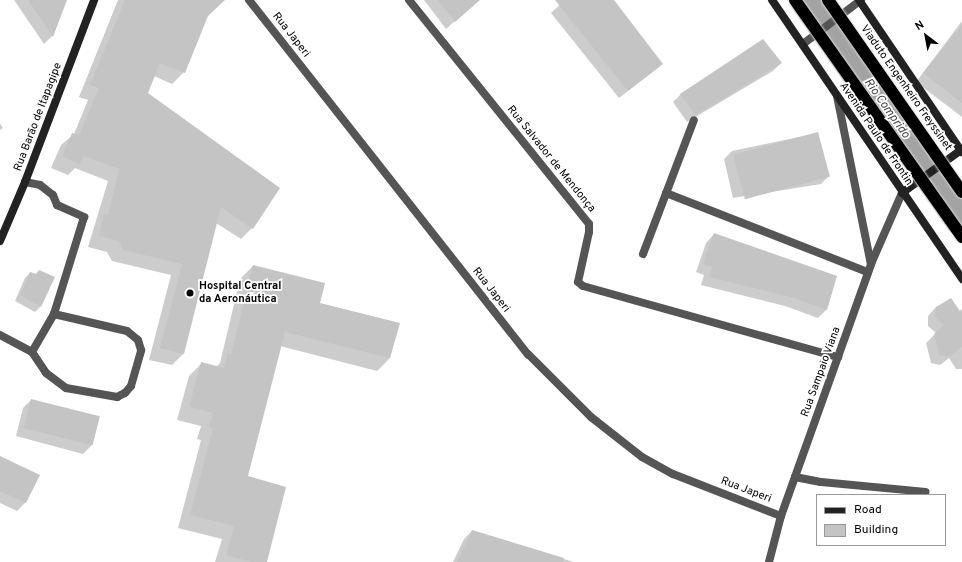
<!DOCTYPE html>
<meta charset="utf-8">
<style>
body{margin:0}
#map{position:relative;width:962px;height:562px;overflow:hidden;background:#fff;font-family:Overpass,sans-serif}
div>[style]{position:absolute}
.shadow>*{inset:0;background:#0003}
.river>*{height:37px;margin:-18.5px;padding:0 18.5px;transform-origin:18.5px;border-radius:18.5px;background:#a3a3a3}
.building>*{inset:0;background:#c4c4c4;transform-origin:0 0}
.lane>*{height:8px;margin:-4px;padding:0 4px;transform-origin:4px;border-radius:4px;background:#555}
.street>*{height:8px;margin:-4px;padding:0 4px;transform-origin:4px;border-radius:4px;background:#555}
.secondary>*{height:8px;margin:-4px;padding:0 4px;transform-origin:4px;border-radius:4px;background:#222}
.bridges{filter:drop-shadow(0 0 1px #dbdbdb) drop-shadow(0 0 1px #dbdbdb)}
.highway-bridge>*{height:12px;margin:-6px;padding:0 6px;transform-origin:6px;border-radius:6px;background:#000}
.dots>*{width:11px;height:11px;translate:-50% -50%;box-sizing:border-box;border:2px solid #fff;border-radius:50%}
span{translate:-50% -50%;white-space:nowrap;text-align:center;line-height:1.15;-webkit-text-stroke:3.5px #fff;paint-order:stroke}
.street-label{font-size:11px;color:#000}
.poi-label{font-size:11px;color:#000;font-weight:700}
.left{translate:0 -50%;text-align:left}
.water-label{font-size:12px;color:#444;font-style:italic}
.legend{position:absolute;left:816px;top:494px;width:130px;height:52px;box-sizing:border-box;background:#fff;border:1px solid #999;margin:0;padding:5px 7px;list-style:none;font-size:12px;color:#000}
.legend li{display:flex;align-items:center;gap:8px;height:20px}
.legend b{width:20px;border:1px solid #999}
.north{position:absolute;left:906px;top:16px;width:40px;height:40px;-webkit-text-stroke:3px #fff;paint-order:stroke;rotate:328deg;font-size:11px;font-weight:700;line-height:16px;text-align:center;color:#000}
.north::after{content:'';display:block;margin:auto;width:14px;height:18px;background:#000;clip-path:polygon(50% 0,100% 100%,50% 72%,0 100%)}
</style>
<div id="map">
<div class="shadow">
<i style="clip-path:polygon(14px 0,66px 0,52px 36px,44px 44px)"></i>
<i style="clip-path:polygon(118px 0,224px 0,206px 17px,184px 72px,172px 84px,154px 76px,147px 93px,252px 228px,241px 239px,216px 223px,183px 354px,172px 365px,149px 360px,171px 275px,112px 261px,107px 252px,88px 247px,108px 181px,75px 168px,68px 175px,51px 168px,61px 145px,74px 134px,88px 100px,79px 97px)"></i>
<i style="clip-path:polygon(424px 0,479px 0,446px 29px)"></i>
<i style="clip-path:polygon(565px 0,613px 0,662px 64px,619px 98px,551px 13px)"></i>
<i style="clip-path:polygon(962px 21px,962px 117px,916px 82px)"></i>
<i style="clip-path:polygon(781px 63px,773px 71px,687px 122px,673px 102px,681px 94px)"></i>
<i style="clip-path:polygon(0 124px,3px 128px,0 130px)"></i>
<i style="clip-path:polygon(818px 133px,829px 176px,821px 184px,733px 198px,724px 159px,732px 151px)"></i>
<i style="clip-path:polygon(714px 234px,836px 276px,826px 310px,818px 318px,785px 306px,701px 285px,704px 275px,696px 272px,706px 243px)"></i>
<i style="clip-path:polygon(253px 266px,319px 304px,398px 324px,390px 358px,377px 371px,280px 346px,246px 476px,265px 562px,215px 562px,222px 539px,178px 528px,201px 440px,197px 439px,201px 426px,177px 420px,189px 376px,202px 363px,216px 367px,220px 363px,240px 279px)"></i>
<i style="clip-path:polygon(39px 271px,40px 307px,35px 312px,15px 301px,25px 278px,30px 273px,35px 275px)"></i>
<i style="clip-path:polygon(936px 307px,962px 316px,962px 369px,956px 369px,949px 358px,940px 365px,931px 363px,926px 343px,936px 333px,928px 326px,928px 316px)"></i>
<i style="clip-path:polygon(31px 400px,92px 445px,83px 454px,16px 436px,23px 408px)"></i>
<i style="clip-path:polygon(0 457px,38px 476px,25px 503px,17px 511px,0 503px)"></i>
<i style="clip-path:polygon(472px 531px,574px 562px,453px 562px,464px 539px)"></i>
</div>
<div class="river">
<i style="left:809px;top:0;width:266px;rotate:54.8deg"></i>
</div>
<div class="building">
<i style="clip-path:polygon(28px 0,67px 0,53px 37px)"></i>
<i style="clip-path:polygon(125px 0,225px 0,208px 16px,185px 73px,160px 63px,148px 93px,280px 188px,253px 229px,221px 207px,184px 354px,160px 348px,182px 264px,123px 250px,119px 241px,99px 236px,104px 214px,108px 215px,119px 169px,84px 156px,80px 164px,62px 157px,72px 133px,79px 135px,99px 88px,90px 85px)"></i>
<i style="clip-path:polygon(438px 0,480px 0,455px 22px)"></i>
<i style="clip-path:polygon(555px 0,614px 0,663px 64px,628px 91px)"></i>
<i style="clip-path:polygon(962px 25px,962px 103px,923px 73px)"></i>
<i style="clip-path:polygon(763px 39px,782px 63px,696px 115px,680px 94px)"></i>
<i style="left:818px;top:132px;width:46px;height:88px;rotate:75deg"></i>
<i style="clip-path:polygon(714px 233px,837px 276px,827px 310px,794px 298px,709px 277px,712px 267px,703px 264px)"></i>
<i style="clip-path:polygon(253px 265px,325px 283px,320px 303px,400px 323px,390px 358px,285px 332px,248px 476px,286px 487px,267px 562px,251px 562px,226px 555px,234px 526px,190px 515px,213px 428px,209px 427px,213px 413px,189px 407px,201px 362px,224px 368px,228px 353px,231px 354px)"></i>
<i style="clip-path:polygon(39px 270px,55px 277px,41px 307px,20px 295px,30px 272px,36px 274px)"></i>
<i style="clip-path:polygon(951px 298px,960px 311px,962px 309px,962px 347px,949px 357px,939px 355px,934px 334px,944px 325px,935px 317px,936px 307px)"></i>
<i style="left:31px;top:399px;width:71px;height:30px;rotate:14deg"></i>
<i style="clip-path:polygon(0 456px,40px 475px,26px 503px,0 491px)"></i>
<i style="clip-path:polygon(472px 530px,564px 558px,563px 562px,457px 562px)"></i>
</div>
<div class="lane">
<i style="left:25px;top:182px;width:15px;rotate:11deg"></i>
<i style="left:40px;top:185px;width:16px;rotate:38deg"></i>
<i style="left:53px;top:195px;width:11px;rotate:68deg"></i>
<i style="left:57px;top:205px;width:30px;rotate:24deg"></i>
<i style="left:84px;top:217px;width:102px;rotate:107.2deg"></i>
<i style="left:54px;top:314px;width:44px;rotate:120.1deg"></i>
<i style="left:666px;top:193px;width:217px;rotate:21.4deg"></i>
<i style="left:643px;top:254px;width:143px;rotate:-69.2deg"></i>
<i style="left:0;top:335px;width:36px;rotate:28deg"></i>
<i style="left:32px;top:352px;width:25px;rotate:56deg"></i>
<i style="left:46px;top:373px;width:25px;rotate:37deg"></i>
<i style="left:66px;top:388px;width:52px;rotate:10deg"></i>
<i style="left:117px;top:397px;width:9px;rotate:-27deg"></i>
<i style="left:125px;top:393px;width:9px;rotate:-49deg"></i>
<i style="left:131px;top:386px;width:37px;rotate:-74deg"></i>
<i style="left:141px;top:350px;width:10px;rotate:-107deg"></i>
<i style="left:138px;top:340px;width:14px;rotate:-141deg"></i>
<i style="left:127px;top:331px;width:75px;rotate:-166.9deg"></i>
<i style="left:795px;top:477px;width:26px;rotate:11deg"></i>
<i style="left:821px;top:482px;width:105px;rotate:5.4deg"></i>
</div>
<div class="street">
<i style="left:249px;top:0;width:451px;rotate:51.8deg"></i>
<i style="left:528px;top:354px;width:89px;rotate:45deg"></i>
<i style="left:591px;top:417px;width:65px;rotate:38.1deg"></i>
<i style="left:642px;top:457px;width:35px;rotate:29deg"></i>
<i style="left:673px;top:474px;width:116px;rotate:21.3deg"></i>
<i style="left:409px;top:0;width:287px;rotate:51.2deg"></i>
<i style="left:589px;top:224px;width:8px;rotate:90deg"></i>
<i style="left:589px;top:232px;width:51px;rotate:102.4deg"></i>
<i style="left:578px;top:282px;width:6px;rotate:39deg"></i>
<i style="left:583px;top:286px;width:265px;rotate:15.6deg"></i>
<i style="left:803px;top:44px;width:73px;rotate:-37.2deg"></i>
<i style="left:837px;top:96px;width:171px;rotate:78.6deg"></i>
<i style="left:769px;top:562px;width:48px;rotate:-75.4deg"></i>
<i style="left:781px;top:516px;width:268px;rotate:-70.3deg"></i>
<i style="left:871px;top:264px;width:77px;rotate:-66.4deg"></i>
</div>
<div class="secondary">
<i style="left:772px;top:0;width:338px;rotate:55.7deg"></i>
<i style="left:859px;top:0;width:184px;rotate:55.9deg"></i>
<i style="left:902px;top:193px;width:73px;rotate:-36.1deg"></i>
<i style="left:0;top:241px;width:64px;rotate:-67deg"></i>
<i style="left:25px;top:182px;width:195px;rotate:-69.2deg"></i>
</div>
<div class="bridges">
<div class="highway-bridge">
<i style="left:795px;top:0;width:290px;rotate:54.8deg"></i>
<i style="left:828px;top:0;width:234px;rotate:55.1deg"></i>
</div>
</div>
<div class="dots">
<i style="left:190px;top:293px;background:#000"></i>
</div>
<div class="street-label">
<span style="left:291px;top:35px;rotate:52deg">Rua Japeri</span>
<span style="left:906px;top:88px;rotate:55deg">Viaduto Engenheiro Freyssinet</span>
<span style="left:38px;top:117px;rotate:-69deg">Rua Barão de Itapagipe</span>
<span style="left:876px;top:134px;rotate:56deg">Avenida Paulo de Frontin</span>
<span style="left:551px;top:159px;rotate:51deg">Rua Salvador de Mendonça</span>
<span style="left:491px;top:290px;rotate:52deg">Rua Japeri</span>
<span style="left:821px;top:372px;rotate:-70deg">Rua Sampaio Viana</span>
<span style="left:746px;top:490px;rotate:21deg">Rua Japeri</span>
</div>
<div class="poi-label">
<span class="left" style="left:199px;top:293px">Hospital Central<br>da Aeronáutica</span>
</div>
<div class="water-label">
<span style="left:886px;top:109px;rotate:55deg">Rio Comprido</span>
</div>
<ul class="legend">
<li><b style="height:5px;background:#222"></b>Road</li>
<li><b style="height:11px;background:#c4c4c4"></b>Building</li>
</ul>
<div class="north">N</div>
</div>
